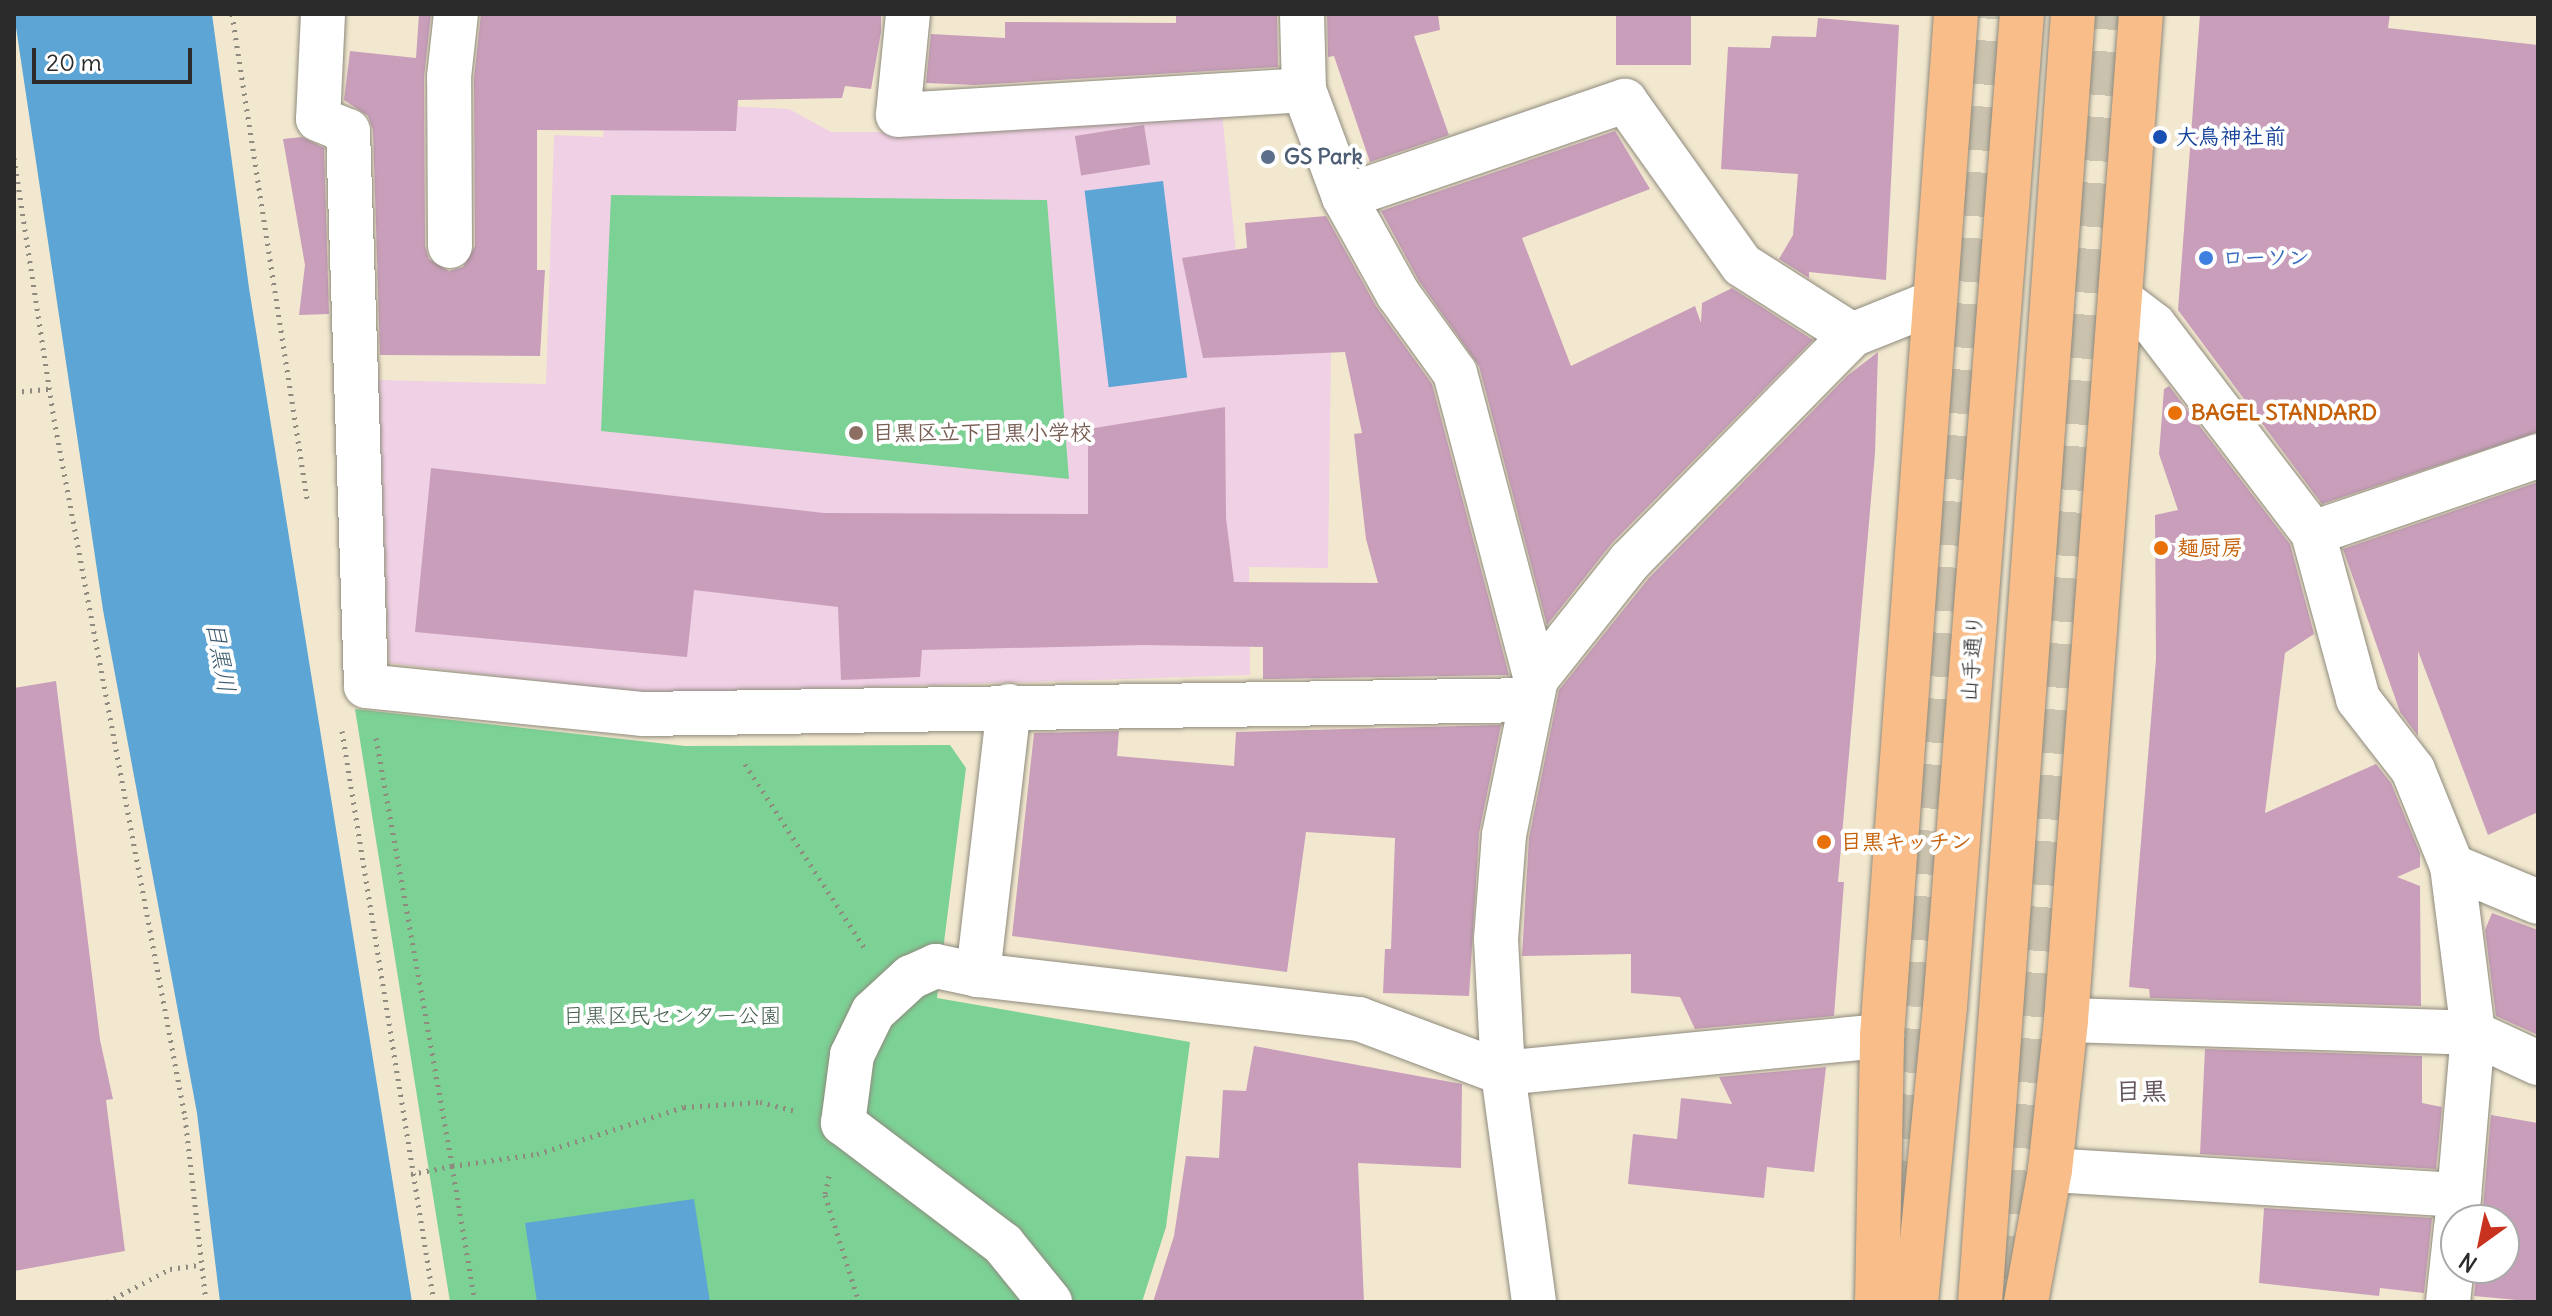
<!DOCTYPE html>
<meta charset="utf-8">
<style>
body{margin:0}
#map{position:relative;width:2552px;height:1316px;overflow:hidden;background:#f2e8cf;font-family:Delius,"Klee One",sans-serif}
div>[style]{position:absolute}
.built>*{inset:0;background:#f0d0e5}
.green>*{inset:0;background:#7cd195}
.water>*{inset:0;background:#5da5d4;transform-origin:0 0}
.building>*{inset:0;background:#c99ebb;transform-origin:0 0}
.highway-tunnel>*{height:44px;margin-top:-22px;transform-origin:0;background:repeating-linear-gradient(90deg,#cac2ae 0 44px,transparent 0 66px)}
.path>*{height:5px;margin-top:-2.5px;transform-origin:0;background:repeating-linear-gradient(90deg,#8e8a7d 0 2px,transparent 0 8px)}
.roads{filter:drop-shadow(0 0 2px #8e8a7d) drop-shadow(0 0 2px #8e8a7d)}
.minor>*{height:44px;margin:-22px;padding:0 22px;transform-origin:22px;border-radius:22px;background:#fff}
.major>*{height:44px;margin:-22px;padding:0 22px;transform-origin:22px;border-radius:22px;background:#f8bd89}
.dots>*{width:22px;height:22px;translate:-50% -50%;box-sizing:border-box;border:4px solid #fff;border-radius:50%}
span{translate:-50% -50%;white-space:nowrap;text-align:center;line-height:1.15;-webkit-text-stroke:8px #fff;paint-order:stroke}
.transit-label{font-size:22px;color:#164399;font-weight:700}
.left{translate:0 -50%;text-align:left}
.service-label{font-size:22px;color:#4e5e75;font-weight:700}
.shop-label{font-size:22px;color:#366cbe;font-weight:700}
.food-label{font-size:22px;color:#c56008;font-weight:700}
.education-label{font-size:22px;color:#785e54;font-weight:700}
.street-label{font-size:22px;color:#2b2b2b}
.park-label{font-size:22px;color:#435d4b}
.water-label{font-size:24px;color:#3f5c6f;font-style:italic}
.quarter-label{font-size:26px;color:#62535d;font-weight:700}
.frame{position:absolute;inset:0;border:16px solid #2b2b2b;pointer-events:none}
.north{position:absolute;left:2440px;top:1204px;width:80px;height:80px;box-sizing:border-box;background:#fff;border:2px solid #aaa;border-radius:50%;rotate:213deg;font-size:22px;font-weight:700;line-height:32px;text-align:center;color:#2b2b2b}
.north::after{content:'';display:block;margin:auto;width:28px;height:36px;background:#c8321e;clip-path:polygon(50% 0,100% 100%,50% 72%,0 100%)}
.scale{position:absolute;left:32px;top:48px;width:160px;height:36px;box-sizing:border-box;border:4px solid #2b2b2b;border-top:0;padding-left:10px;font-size:24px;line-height:28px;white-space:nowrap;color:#2b2b2b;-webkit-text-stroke:6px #fff;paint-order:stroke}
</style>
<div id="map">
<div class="built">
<i style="clip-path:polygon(608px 100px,789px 109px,831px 132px,957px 132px,1222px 113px,1246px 353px,1331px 350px,1328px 568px,1249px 567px,1250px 675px,649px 694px,389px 663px,378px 380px,546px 384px,554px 135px,603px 137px)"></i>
</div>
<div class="green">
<i style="clip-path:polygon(611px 195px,1047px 200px,1069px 479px,601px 431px)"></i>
<i style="clip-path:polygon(355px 709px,685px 746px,950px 745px,966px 768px,937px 998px,1190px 1042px,1166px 1227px,1142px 1302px,450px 1302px)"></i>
</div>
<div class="water">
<i style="clip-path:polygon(14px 14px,212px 14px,249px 288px,412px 1302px,220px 1302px,197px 1113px,103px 610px)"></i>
<i style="left:1163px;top:181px;width:198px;height:79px;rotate:83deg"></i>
<i style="clip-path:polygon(694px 1199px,710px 1302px,537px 1302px,525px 1223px)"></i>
</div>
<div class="building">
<i style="clip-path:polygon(419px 14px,431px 14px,424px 77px,425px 246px,429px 259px,449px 271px,463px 267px,475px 246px,474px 78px,481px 14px,881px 14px,881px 32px,871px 89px,845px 86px,842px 98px,738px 100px,736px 131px,537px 130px,537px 270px,545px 270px,540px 356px,380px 355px,373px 130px,368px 116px,344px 100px,350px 51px,416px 58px)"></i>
<i style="clip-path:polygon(1176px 14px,1277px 14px,1278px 67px,975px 85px,926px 83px,931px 34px,1005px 38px,1005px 22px,1176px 23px)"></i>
<i style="clip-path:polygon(1327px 14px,1438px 14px,1440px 30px,1414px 36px,1449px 135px,1370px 162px,1334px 56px,1328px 57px)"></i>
<i style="left:1616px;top:14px;width:75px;height:51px"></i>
<i style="clip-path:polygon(2200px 14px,2390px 14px,2388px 28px,2538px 45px,2538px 432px,2322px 504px,2178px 310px)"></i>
<i style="clip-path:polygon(1818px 18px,1899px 25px,1886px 280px,1809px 272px,1809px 278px,1779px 259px,1793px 235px,1798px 174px,1721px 169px,1728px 47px,1770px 48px,1772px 36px,1816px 37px)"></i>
<i style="left:1144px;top:125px;width:40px;height:70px;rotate:81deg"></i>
<i style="clip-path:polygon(1615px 131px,1650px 189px,1522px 238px,1571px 366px,1695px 306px,1701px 323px,1702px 303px,1732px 288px,1813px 340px,1612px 543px,1547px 625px,1479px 366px,1419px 281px,1381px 211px)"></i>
<i style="clip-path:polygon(302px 137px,324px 148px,329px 314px,299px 315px,305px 265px,283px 139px)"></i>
<i style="clip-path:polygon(1326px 216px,1376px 306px,1432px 384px,1509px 675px,1263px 679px,1263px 647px,1144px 645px,922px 650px,920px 677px,841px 680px,838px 607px,694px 590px,687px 657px,415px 632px,431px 468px,824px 513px,1088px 514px,1088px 429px,1225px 407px,1226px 518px,1234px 582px,1378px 583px,1366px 539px,1354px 434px,1362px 433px,1345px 352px,1203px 358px,1182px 258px,1247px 248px,1245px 223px)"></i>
<i style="clip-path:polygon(1878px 352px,1875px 453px,1838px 882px,1844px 882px,1834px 1016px,1695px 1029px,1680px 997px,1631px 993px,1631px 954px,1522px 956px,1529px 838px,1559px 690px,1649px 578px,1847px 376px)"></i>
<i style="clip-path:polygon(2169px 386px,2290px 544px,2314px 634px,2285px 653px,2265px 813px,2376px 764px,2391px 783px,2420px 853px,2420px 867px,2397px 877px,2420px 886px,2421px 1006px,2150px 998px,2149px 989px,2129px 987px,2156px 659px,2155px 515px,2178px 510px,2159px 454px,2164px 389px)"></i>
<i style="clip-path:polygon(2538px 482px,2538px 812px,2488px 835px,2418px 651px,2418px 736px,2400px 712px,2343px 549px)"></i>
<i style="clip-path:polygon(56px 681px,100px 1040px,113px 1099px,106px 1100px,125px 1251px,14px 1271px,14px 688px)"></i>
<i style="clip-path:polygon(1501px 725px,1479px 833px,1469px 996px,1383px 993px,1385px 949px,1391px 949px,1395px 838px,1306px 832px,1287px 972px,1012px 936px,1034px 733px,1119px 731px,1117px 756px,1234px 766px,1236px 732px)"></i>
<i style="clip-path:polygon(2492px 913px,2538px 930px,2538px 1035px,2496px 1016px,2485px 930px)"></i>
<i style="clip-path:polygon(1254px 1046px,1462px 1084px,1461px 1168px,1358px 1163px,1364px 1302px,1153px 1302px,1174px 1236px,1186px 1156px,1219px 1158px,1223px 1090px,1246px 1091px)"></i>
<i style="clip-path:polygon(2205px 1049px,2422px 1056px,2422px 1103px,2442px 1107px,2436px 1169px,2200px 1154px)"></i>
<i style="clip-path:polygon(1826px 1067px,1814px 1172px,1767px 1167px,1764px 1198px,1628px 1184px,1633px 1134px,1677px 1139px,1681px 1098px,1732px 1104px,1719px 1077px)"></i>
<i style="clip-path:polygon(2491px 1115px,2538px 1123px,2538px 1302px,2474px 1296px,2477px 1268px,2504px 1268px,2504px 1220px,2482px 1220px)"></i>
<i style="clip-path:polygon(2264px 1208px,2432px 1218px,2424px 1293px,2380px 1288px,2379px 1296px,2259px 1283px)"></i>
</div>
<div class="highway-tunnel">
<i style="left:1896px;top:1204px;width:199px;rotate:-84.2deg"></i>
<i style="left:1916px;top:1006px;width:994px;rotate:-85.96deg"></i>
<i style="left:2014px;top:1280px;width:1269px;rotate:-85.75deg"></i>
</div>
<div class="path">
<i style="left:232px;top:14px;width:491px;rotate:81.2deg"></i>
<i style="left:14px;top:158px;width:264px;rotate:81.3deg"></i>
<i style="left:54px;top:419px;width:710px;rotate:79.37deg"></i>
<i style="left:185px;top:1117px;width:186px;rotate:83.5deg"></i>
<i style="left:14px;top:392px;width:36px;rotate:-5deg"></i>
<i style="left:342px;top:731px;width:578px;rotate:80.85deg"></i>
<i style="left:376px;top:738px;width:435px;rotate:79.9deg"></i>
<i style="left:452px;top:1166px;width:86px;rotate:-8deg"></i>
<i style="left:537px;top:1154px;width:154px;rotate:-17.7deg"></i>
<i style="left:684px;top:1107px;width:76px;rotate:-3.8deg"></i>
<i style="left:760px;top:1102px;width:34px;rotate:14deg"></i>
<i style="left:745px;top:764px;width:222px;rotate:57deg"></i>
<i style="left:411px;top:1174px;width:42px;rotate:-11deg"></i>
<i style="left:452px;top:1166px;width:138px;rotate:80.4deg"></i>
<i style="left:829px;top:1176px;width:19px;rotate:102deg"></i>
<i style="left:825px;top:1195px;width:112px;rotate:72.4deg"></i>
<i style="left:107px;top:1302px;width:71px;rotate:-27.6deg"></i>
<i style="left:170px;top:1269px;width:30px;rotate:-8deg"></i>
</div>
<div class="roads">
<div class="minor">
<i style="left:323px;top:14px;width:105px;rotate:92.7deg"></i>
<i style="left:318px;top:119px;width:32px;rotate:22deg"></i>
<i style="left:348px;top:131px;width:555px;rotate:88.14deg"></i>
<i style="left:366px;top:686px;width:277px;rotate:5.8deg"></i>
<i style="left:642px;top:714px;width:889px;rotate:-0.9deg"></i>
<i style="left:908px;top:14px;width:101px;rotate:95.7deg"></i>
<i style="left:898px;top:115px;width:407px;rotate:-3.5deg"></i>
<i style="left:1302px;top:14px;width:76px;rotate:88.5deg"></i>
<i style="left:1304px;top:90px;width:114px;rotate:69.5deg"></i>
<i style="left:1344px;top:197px;width:111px;rotate:60.9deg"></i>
<i style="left:1398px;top:294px;width:97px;rotate:54.2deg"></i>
<i style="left:1455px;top:373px;width:317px;rotate:75.2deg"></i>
<i style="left:1344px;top:197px;width:297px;rotate:-18.9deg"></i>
<i style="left:1625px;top:101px;width:201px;rotate:54.5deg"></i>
<i style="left:1742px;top:265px;width:130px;rotate:32.5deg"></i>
<i style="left:450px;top:246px;width:169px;rotate:-90.3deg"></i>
<i style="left:449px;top:77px;width:63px;rotate:-83.7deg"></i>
<i style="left:2121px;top:300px;width:41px;rotate:37.1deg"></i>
<i style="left:2154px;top:325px;width:262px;rotate:52.6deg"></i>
<i style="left:2313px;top:533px;width:172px;rotate:74.8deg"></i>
<i style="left:2358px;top:699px;width:90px;rotate:52.2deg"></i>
<i style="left:2413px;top:770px;width:104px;rotate:67.9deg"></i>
<i style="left:2452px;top:866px;width:168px;rotate:82.8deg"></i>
<i style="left:2473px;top:1033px;width:188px;rotate:94.9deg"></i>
<i style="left:2313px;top:533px;width:238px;rotate:-18.9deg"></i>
<i style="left:1009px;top:706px;width:271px;rotate:96.6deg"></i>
<i style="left:978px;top:975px;width:384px;rotate:6.6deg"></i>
<i style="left:1359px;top:1019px;width:154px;rotate:20.6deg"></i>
<i style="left:1503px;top:1073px;width:381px;rotate:-5.6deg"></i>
<i style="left:2452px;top:866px;width:93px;rotate:22.7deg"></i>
<i style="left:978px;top:975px;width:43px;rotate:-167.9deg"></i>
<i style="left:936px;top:966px;width:27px;rotate:156deg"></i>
<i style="left:911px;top:977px;width:52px;rotate:137.4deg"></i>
<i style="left:873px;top:1012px;width:48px;rotate:116deg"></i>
<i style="left:852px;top:1055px;width:69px;rotate:97.5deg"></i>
<i style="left:843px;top:1123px;width:201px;rotate:37.1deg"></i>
<i style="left:1003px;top:1244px;width:75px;rotate:51deg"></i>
<i style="left:2066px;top:1020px;width:407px;rotate:1.8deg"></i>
<i style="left:2473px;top:1033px;width:72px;rotate:24.8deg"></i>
<i style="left:2050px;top:1170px;width:410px;rotate:3.5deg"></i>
<i style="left:1534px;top:1302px;width:231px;rotate:-97.7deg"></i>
<i style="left:1503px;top:1073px;width:134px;rotate:-93deg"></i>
<i style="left:1496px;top:939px;width:104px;rotate:-85.6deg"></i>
<i style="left:1504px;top:835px;width:159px;rotate:-78.4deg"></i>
<i style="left:1536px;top:679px;width:151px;rotate:-51.5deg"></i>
<i style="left:1630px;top:561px;width:317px;rotate:-45.5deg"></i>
<i style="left:1852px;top:335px;width:88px;rotate:-21.9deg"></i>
<i style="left:2448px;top:1302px;width:75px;rotate:-83.9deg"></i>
</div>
<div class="major">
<i style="left:1877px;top:1302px;width:266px;rotate:-88.9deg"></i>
<i style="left:1882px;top:1036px;width:1025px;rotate:-85.86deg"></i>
<i style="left:1916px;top:1302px;width:296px;rotate:-84.4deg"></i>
<i style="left:1945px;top:1007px;width:996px;rotate:-85.57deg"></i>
<i style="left:1980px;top:1302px;width:1291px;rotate:-85.87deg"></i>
<i style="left:2026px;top:1302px;width:134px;rotate:-79.7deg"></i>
<i style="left:2050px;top:1170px;width:151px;rotate:-83.9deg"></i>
<i style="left:2066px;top:1020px;width:1009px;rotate:-85.74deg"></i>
</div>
</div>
<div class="dots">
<i style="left:2160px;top:137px;background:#1a4fb4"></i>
<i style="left:1268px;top:157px;background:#5c6f8a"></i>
<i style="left:2206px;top:258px;background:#3f7fe0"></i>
<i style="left:2175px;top:413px;background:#e8710a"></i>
<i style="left:856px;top:433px;background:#8d6e63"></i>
<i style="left:2161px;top:548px;background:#e8710a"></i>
<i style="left:1824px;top:842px;background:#e8710a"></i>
</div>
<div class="transit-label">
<span class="left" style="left:2176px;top:137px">大鳥神社前</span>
</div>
<div class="service-label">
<span class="left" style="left:1284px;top:157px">GS Park</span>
</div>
<div class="shop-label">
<span class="left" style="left:2222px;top:258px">ローソン</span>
</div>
<div class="food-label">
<span class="left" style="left:2191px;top:413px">BAGEL STANDARD</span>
<span class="left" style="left:2177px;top:548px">麺厨房</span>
<span class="left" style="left:1840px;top:842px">目黒キッチン</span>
</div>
<div class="education-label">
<span class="left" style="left:872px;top:433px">目黒区立下目黒小学校</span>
</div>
<div class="street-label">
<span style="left:1972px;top:658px;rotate:-86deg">山手通り</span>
</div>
<div class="park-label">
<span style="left:672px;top:1016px">目黒区民センター公園</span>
</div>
<div class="water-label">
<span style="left:221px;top:657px;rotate:80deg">目黒川</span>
</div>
<div class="quarter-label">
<span style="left:2141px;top:1091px">目黒</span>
</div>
<div class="frame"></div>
<div class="north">N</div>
<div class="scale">20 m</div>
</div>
